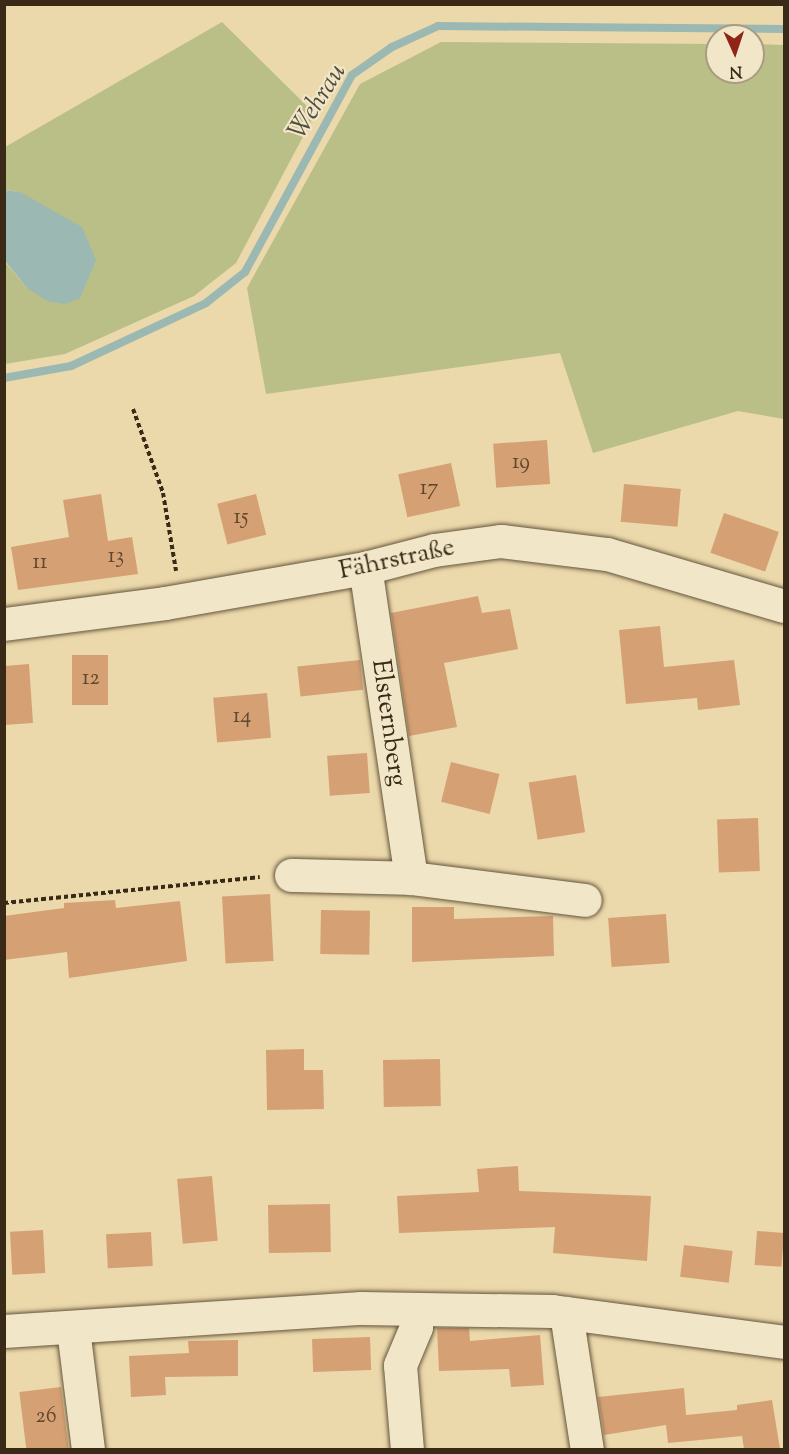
<!DOCTYPE html>
<meta charset="utf-8">
<style>
body{margin:0}
#map{position:relative;width:789px;height:1454px;overflow:hidden;background:#ebd9ab;font-family:"Sorts Mill Goudy",serif}
div>[style]{position:absolute}
.green>*{inset:0;background:#babe87}
.water>*{inset:0;background:#9bb9b2}
.stream>*{height:8px;margin:-4px;padding:0 4px;transform-origin:4px;border-radius:4px;background:#9bb9b2}
.building>*{inset:0;background:#d5a074;transform-origin:0 0}
.path>*{height:4px;margin-top:-2px;transform-origin:0;background:repeating-linear-gradient(90deg,#392a17 0 4.5px,transparent 0 7.5px)}
.roads{filter:drop-shadow(0 0 2px #66563c) drop-shadow(0 0 2px #66563c)}
.minor>*{height:33px;margin:-16.5px;padding:0 16.5px;transform-origin:16.5px;border-radius:16.5px;background:#f2e6c8}
span{translate:-50% -50%;white-space:nowrap;text-align:center;line-height:1.15;-webkit-text-stroke:4.5px #f2e6c8;paint-order:stroke}
.number-label{font-size:22px;color:#60482e}
.number-label span{-webkit-text-stroke-width:0}
.street-label{font-size:26px;color:#392a17}
.water-label{font-size:27px;color:#524e3e;font-style:italic}
.frame{position:absolute;inset:0;border:6px solid #392a17;pointer-events:none}
.north{position:absolute;left:705px;top:24px;width:60px;height:60px;box-sizing:border-box;background:#f2e6c8;border:2px solid #a89b81;border-radius:50%;rotate:177deg;font-size:16px;font-weight:700;line-height:24px;text-align:center;color:#392a17}
.north::after{content:'';display:block;margin:auto;width:21px;height:27px;background:#8f2418;clip-path:polygon(50% 0,100% 100%,50% 72%,0 100%)}
</style>
<div id="map">
<div class="green">
<i style="clip-path:polygon(222px 22px,315px 114px,236px 263px,194px 296px,65px 354px,5px 364px,4px 261px,27px 288px,20px 192px,5px 190px,5px 147px)"></i>
<i style="clip-path:polygon(441px 42px,717px 44px,717px 72px,753px 72px,753px 44px,784px 45px,784px 419px,738px 411px,593px 453px,560px 353px,266px 394px,247px 288px,360px 84px)"></i>
</div>
<div class="water">
<i style="clip-path:polygon(4px 190px,20px 192px,82px 227px,96px 260px,80px 298px,65px 304px,47px 301px,27px 288px,5px 261px)"></i>
</div>
<div class="stream">
<i style="left:4px;top:378px;width:68px;rotate:-10.2deg"></i>
<i style="left:71px;top:366px;width:149px;rotate:-25deg"></i>
<i style="left:206px;top:303px;width:50px;rotate:-38.5deg"></i>
<i style="left:245px;top:272px;width:224px;rotate:-61.5deg"></i>
<i style="left:352px;top:75px;width:49px;rotate:-35deg"></i>
<i style="left:392px;top:47px;width:51px;rotate:-24.5deg"></i>
<i style="left:438px;top:26px;width:346px;rotate:0.5deg"></i>
</div>
<div class="building">
<i style="left:547px;top:440px;width:44px;height:54px;rotate:86deg"></i>
<i style="left:451px;top:463px;width:44px;height:54px;rotate:78deg"></i>
<i style="left:624px;top:484px;width:57px;height:38px;rotate:5deg"></i>
<i style="clip-path:polygon(101px 494px,108px 541px,132px 537px,138px 574px,18px 590px,11px 547px,69px 537px,63px 500px)"></i>
<i style="left:256px;top:494px;width:42px;height:40px;rotate:76deg"></i>
<i style="left:724px;top:513px;width:58px;height:42px;rotate:19deg"></i>
<i style="clip-path:polygon(478px 596px,482px 613px,510px 609px,518px 649px,444px 663px,457px 727px,409px 736px,391px 613px)"></i>
<i style="clip-path:polygon(660px 626px,664px 667px,734px 660px,740px 705px,698px 710px,697px 698px,626px 704px,619px 630px)"></i>
<i style="left:72px;top:655px;width:36px;height:50px"></i>
<i style="left:360px;top:660px;width:30px;height:63px;rotate:84deg"></i>
<i style="clip-path:polygon(29px 664px,33px 723px,4px 725px,4px 666px)"></i>
<i style="left:267px;top:693px;width:45px;height:54px;rotate:85deg"></i>
<i style="left:367px;top:753px;width:40px;height:40px;rotate:86deg"></i>
<i style="left:451px;top:762px;width:50px;height:41px;rotate:14deg"></i>
<i style="left:576px;top:775px;width:58px;height:48px;rotate:81deg"></i>
<i style="left:758px;top:818px;width:53px;height:41px;rotate:88deg"></i>
<i style="left:270px;top:894px;width:67px;height:48px;rotate:87deg"></i>
<i style="clip-path:polygon(115px 900px,116px 908px,180px 901px,187px 961px,69px 978px,67px 952px,4px 960px,4px 916px,64px 908px,64px 903px)"></i>
<i style="clip-path:polygon(412px 907px,454px 907px,454px 919px,553px 916px,554px 956px,412px 962px)"></i>
<i style="left:321px;top:910px;width:49px;height:44px;rotate:1deg"></i>
<i style="left:666px;top:914px;width:49px;height:58px;rotate:86deg"></i>
<i style="clip-path:polygon(304px 1049px,304px 1070px,323px 1070px,324px 1109px,267px 1110px,266px 1050px)"></i>
<i style="left:440px;top:1059px;width:47px;height:57px;rotate:89deg"></i>
<i style="clip-path:polygon(518px 1166px,519px 1191px,651px 1196px,647px 1261px,553px 1253px,555px 1227px,399px 1233px,397px 1196px,479px 1192px,477px 1169px)"></i>
<i style="left:212px;top:1176px;width:65px;height:35px;rotate:85deg"></i>
<i style="left:330px;top:1204px;width:48px;height:62px;rotate:89deg"></i>
<i style="left:43px;top:1230px;width:43px;height:33px;rotate:87deg"></i>
<i style="left:757px;top:1231px;width:27px;height:34px;rotate:4deg"></i>
<i style="left:151px;top:1232px;width:34px;height:45px;rotate:87deg"></i>
<i style="left:684px;top:1245px;width:49px;height:32px;rotate:7deg"></i>
<i style="clip-path:polygon(437px 1328px,469px 1328px,470px 1341px,540px 1335px,544px 1385px,511px 1387px,509px 1369px,439px 1371px)"></i>
<i style="left:370px;top:1337px;width:33px;height:58px;rotate:88deg"></i>
<i style="clip-path:polygon(238px 1340px,238px 1376px,165px 1377px,166px 1395px,131px 1397px,129px 1356px,189px 1353px,188px 1341px)"></i>
<i style="left:61px;top:1387px;width:63px;height:42px;rotate:83deg"></i>
<i style="clip-path:polygon(684px 1388px,686px 1415px,737px 1410px,737px 1405px,772px 1400px,780px 1449px,744px 1449px,742px 1436px,668px 1443px,666px 1425px,604px 1435px,598px 1397px)"></i>
</div>
<div class="path">
<i style="left:133px;top:409px;width:89px;rotate:70.3deg"></i>
<i style="left:163px;top:493px;width:79px;rotate:80.5deg"></i>
<i style="left:4px;top:903px;width:257px;rotate:-5.8deg"></i>
</div>
<div class="roads">
<div class="minor">
<i style="left:4px;top:624px;width:162px;rotate:-7.4deg"></i>
<i style="left:165px;top:603px;width:203px;rotate:-9.9deg"></i>
<i style="left:365px;top:568px;width:71px;rotate:-14.6deg"></i>
<i style="left:434px;top:550px;width:68px;rotate:-7.7deg"></i>
<i style="left:501px;top:541px;width:107px;rotate:7deg"></i>
<i style="left:607px;top:554px;width:184px;rotate:16.4deg"></i>
<i style="left:291px;top:875px;width:120px;rotate:1.4deg"></i>
<i style="left:411px;top:878px;width:313px;rotate:-98.4deg"></i>
<i style="left:411px;top:878px;width:175px;rotate:7.2deg"></i>
<i style="left:566px;top:1313px;width:139px;rotate:81.3deg"></i>
<i style="left:73px;top:1329px;width:122px;rotate:82.9deg"></i>
<i style="left:4px;top:1331px;width:358px;rotate:-3.7deg"></i>
<i style="left:361px;top:1308px;width:191px;rotate:0.9deg"></i>
<i style="left:552px;top:1311px;width:234px;rotate:7.6deg"></i>
<i style="left:407px;top:1450px;width:85px;rotate:-94.7deg"></i>
<i style="left:400px;top:1365px;width:41px;rotate:-67.2deg"></i>
<i style="left:416px;top:1327px;width:17px;rotate:-87deg"></i>
</div>
</div>
<div class="number-label">
<span style="left:521px;top:464px">19</span>
<span style="left:429px;top:490px">17</span>
<span style="left:241px;top:519px">15</span>
<span style="left:116px;top:558px">13</span>
<span style="left:40px;top:564px">11</span>
<span style="left:91px;top:680px">12</span>
<span style="left:242px;top:718px">14</span>
<span style="left:46px;top:1418px">26</span>
</div>
<div class="street-label">
<span style="left:397px;top:560px;rotate:-12deg">Fährstraße</span>
<span style="left:388px;top:723px;rotate:82deg">Elsternberg</span>
</div>
<div class="water-label">
<span style="left:318px;top:102px;rotate:-58deg">Wehrau</span>
</div>
<div class="frame"></div>
<div class="north">N</div>
</div>
